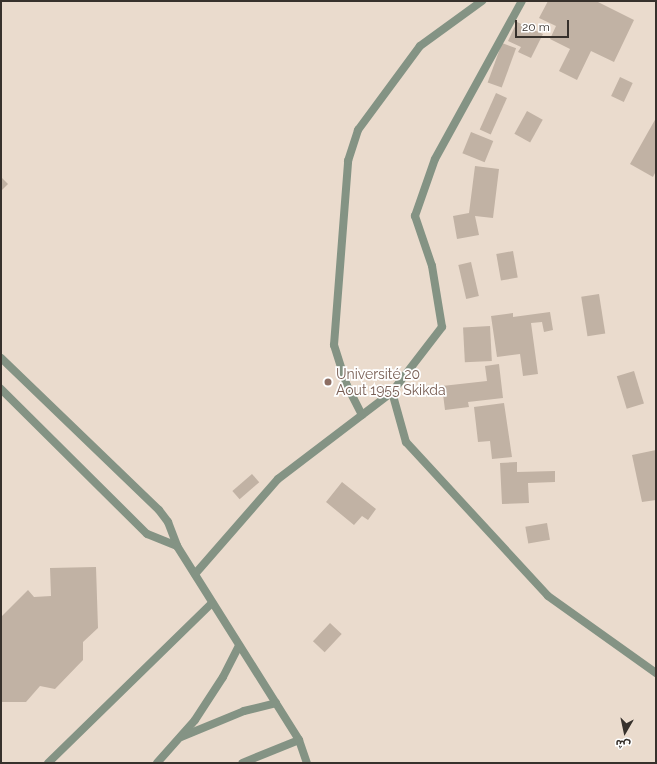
<!DOCTYPE html>
<meta charset="utf-8">
<style>
body{margin:0}
#map{position:relative;width:657px;height:764px;overflow:hidden;background:#eadbcd;font-family:Raleway,"Noto Sans Arabic",sans-serif}
div>[style]{position:absolute}
.building>*{inset:0;background:#c1b2a4;transform-origin:0 0}
.lane>*{height:8px;margin:-4px;padding:0 4px;transform-origin:4px;border-radius:4px;background:#849384}
.dots>*{width:11px;height:11px;translate:-50% -50%;box-sizing:border-box;border:2px solid #fff;border-radius:50%}
span{translate:-50% -50%;white-space:nowrap;text-align:center;line-height:1.15;-webkit-text-stroke:3.5px #fff;paint-order:stroke}
.education-label{font-size:14px;color:#785e54}
.left{translate:0 -50%;text-align:left}
.frame{position:absolute;inset:0;border:2px solid #37312c;pointer-events:none}
.north{position:absolute;left:605px;top:712px;width:40px;height:40px;-webkit-text-stroke:3px #fff;paint-order:stroke;rotate:189deg;font-size:11px;font-weight:700;line-height:16px;text-align:center;color:#37312c}
.north::after{content:'';display:block;margin:auto;width:14px;height:18px;background:#37312c;clip-path:polygon(50% 0,100% 100%,50% 72%,0 100%)}
.scale{position:absolute;left:515px;top:20px;width:54px;height:18px;box-sizing:border-box;border:2px solid #37312c;border-top:0;padding-left:5px;font-size:12px;line-height:14px;white-space:nowrap;color:#37312c;-webkit-text-stroke:3px #fff;paint-order:stroke}
</style>
<div id="map">
<div class="building">
<i style="clip-path:polygon(548px 1px,596px 1px,634px 20px,614px 62px,591px 51px,577px 80px,559px 71px,570px 49px,550px 39px,556px 26px,539px 18px)"></i>
<i style="clip-path:polygon(517px 22px,543px 34px,531px 58px,518px 52px,521px 47px,508px 41px)"></i>
<i style="left:502px;top:43px;width:15px;height:42px;rotate:20deg"></i>
<i style="left:620px;top:77px;width:14px;height:21px;rotate:25deg"></i>
<i style="left:496px;top:93px;width:12px;height:40px;rotate:24deg"></i>
<i style="left:527px;top:111px;width:18px;height:26px;rotate:29deg"></i>
<i style="clip-path:polygon(656px 118px,656px 171px,653px 177px,630px 164px)"></i>
<i style="left:471px;top:132px;width:24px;height:23px;rotate:22deg"></i>
<i style="clip-path:polygon(475px 166px,499px 169px,493px 218px,475px 216px,479px 235px,457px 239px,453px 216px,469px 213px)"></i>
<i style="clip-path:polygon(1px 177px,8px 184px,1px 191px)"></i>
<i style="left:513px;top:251px;width:27px;height:17px;rotate:80deg"></i>
<i style="left:471px;top:262px;width:35px;height:13px;rotate:77deg"></i>
<i style="left:599px;top:294px;width:40px;height:18px;rotate:81deg"></i>
<i style="clip-path:polygon(550px 312px,553px 330px,544px 332px,542px 322px,531px 323px,538px 374px,523px 376px,520px 354px,497px 357px,491px 316px,513px 313px,513px 317px)"></i>
<i style="left:490px;top:326px;width:35px;height:27px;rotate:87deg"></i>
<i style="clip-path:polygon(499px 364px,503px 398px,468px 402px,469px 407px,445px 410px,442px 386px,487px 381px,485px 366px)"></i>
<i style="left:634px;top:371px;width:34px;height:18px;rotate:73deg"></i>
<i style="clip-path:polygon(504px 403px,512px 457px,492px 459px,490px 441px,478px 442px,474px 407px)"></i>
<i style="clip-path:polygon(656px 450px,656px 500px,642px 502px,632px 455px)"></i>
<i style="clip-path:polygon(517px 462px,517px 472px,555px 471px,555px 482px,528px 483px,529px 503px,502px 504px,500px 463px)"></i>
<i style="left:252px;top:474px;width:11px;height:26px;rotate:49deg"></i>
<i style="clip-path:polygon(342px 482px,376px 509px,368px 520px,362px 516px,354px 525px,326px 502px)"></i>
<i style="left:547px;top:523px;width:17px;height:22px;rotate:80deg"></i>
<i style="clip-path:polygon(96px 567px,98px 628px,83px 642px,83px 660px,55px 689px,40px 686px,26px 702px,1px 702px,1px 617px,28px 590px,34px 597px,51px 596px,50px 568px)"></i>
<i style="left:330px;top:623px;width:16px;height:25px;rotate:43deg"></i>
</div>
<div class="lane">
<i style="left:1px;top:358px;width:219px;rotate:43.9deg"></i>
<i style="left:159px;top:510px;width:15px;rotate:53deg"></i>
<i style="left:168px;top:522px;width:26px;rotate:69deg"></i>
<i style="left:177px;top:546px;width:32px;rotate:-158deg"></i>
<i style="left:147px;top:534px;width:206px;rotate:-135.2deg"></i>
<i style="left:392px;top:392px;width:52px;rotate:74.4deg"></i>
<i style="left:406px;top:442px;width:209px;rotate:47.3deg"></i>
<i style="left:548px;top:596px;width:133px;rotate:35.5deg"></i>
<i style="left:362px;top:415px;width:33px;rotate:-117deg"></i>
<i style="left:347px;top:386px;width:43px;rotate:-107.6deg"></i>
<i style="left:334px;top:345px;width:185px;rotate:-85.6deg"></i>
<i style="left:348px;top:161px;width:33px;rotate:-72deg"></i>
<i style="left:358px;top:130px;width:104px;rotate:-53.6deg"></i>
<i style="left:420px;top:46px;width:77px;rotate:-36deg"></i>
<i style="left:177px;top:546px;width:229px;rotate:57.8deg"></i>
<i style="left:299px;top:740px;width:61px;rotate:158deg"></i>
<i style="left:195px;top:574px;width:126px;rotate:-48.9deg"></i>
<i style="left:278px;top:479px;width:143px;rotate:-37.3deg"></i>
<i style="left:392px;top:392px;width:82px;rotate:-52.4deg"></i>
<i style="left:442px;top:327px;width:62px;rotate:-99.3deg"></i>
<i style="left:432px;top:266px;width:53px;rotate:-108.8deg"></i>
<i style="left:415px;top:216px;width:60px;rotate:-70.7deg"></i>
<i style="left:435px;top:159px;width:180px;rotate:-61.2deg"></i>
<i style="left:181px;top:737px;width:68px;rotate:-22.4deg"></i>
<i style="left:244px;top:711px;width:33px;rotate:-14deg"></i>
<i style="left:299px;top:740px;width:24px;rotate:71deg"></i>
<i style="left:48px;top:763px;width:228px;rotate:-44.3deg"></i>
<i style="left:157px;top:763px;width:57px;rotate:-48.5deg"></i>
<i style="left:195px;top:720px;width:51px;rotate:-56.9deg"></i>
<i style="left:223px;top:677px;width:35px;rotate:-63deg"></i>
</div>
<div class="dots">
<i style="left:328px;top:382px;background:#8d6e63"></i>
</div>
<div class="education-label">
<span class="left" style="left:336px;top:382px">Université 20<br>Aout 1955 Skikda</span>
</div>
<div class="frame"></div>
<div class="north">ش</div>
<div class="scale">20 m</div>
</div>
